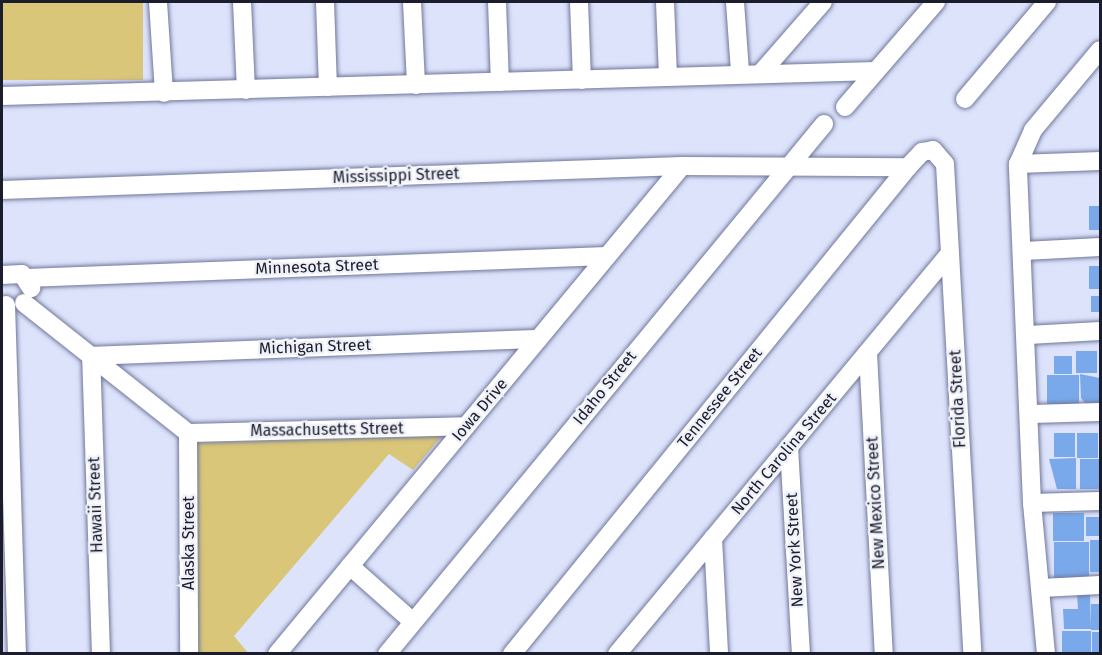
<!DOCTYPE html>
<style>
body{margin:0}
#map{position:relative;width:1102px;height:655px;overflow:hidden;background:#dde3fb;font-family:"Fira Sans",sans-serif}
div>[style]{position:absolute}
.green>*{inset:0;background:#d9c679;transform-origin:0 0}
.building>*{inset:0;background:#79a9ea;transform-origin:0 0}
.roads{filter:drop-shadow(0 0 2px #70779b) drop-shadow(0 0 2px #70779b)}
.minor>*{height:18px;margin:-9px;padding:0 9px;transform-origin:9px;border-radius:9px;background:#fff}
span{translate:-50% -50%;white-space:nowrap;text-align:center;line-height:1.15;-webkit-text-stroke:4.5px #eff1f9;paint-order:stroke}
.street-label{font-size:16px;color:#1b1d2c}
.frame{position:absolute;inset:0;border:3px solid #1b1d2c;pointer-events:none}
</style>
<div id="map">
<div class="green">
<i style="left:2px;top:2px;width:141px;height:78px"></i>
<i style="clip-path:polygon(442px 436px,413px 470px,389px 454px,234px 636px,249px 654px,197px 653px,197px 443px)"></i>
</div>
<div class="building">
<i style="left:1089px;top:206px;width:11px;height:24px"></i>
<i style="left:1089px;top:266px;width:11px;height:23px"></i>
<i style="left:1091px;top:296px;width:9px;height:16px"></i>
<i style="left:1076px;top:351px;width:21px;height:22px"></i>
<i style="left:1054px;top:356px;width:18px;height:18px"></i>
<i style="clip-path:polygon(1080px 374px,1100px 378px,1100px 403px,1086px 404px,1081px 398px)"></i>
<i style="left:1079px;top:375px;width:29px;height:32px;rotate:90deg"></i>
<i style="left:1075px;top:433px;width:24px;height:21px;rotate:90deg"></i>
<i style="left:1077px;top:433px;width:21px;height:25px"></i>
<i style="clip-path:polygon(1076px 458px,1076px 489px,1057px 489px,1049px 459px)"></i>
<i style="left:1080px;top:459px;width:19px;height:30px"></i>
<i style="left:1053px;top:513px;width:31px;height:28px"></i>
<i style="left:1100px;top:517px;width:19px;height:14px;rotate:90deg"></i>
<i style="left:1090px;top:540px;width:10px;height:32px"></i>
<i style="left:1054px;top:542px;width:35px;height:36px"></i>
<i style="clip-path:polygon(1077px 595px,1090px 595px,1091px 629px,1064px 629px,1063px 609px,1078px 609px)"></i>
<i style="left:1091px;top:604px;width:9px;height:26px"></i>
<i style="left:1062px;top:631px;width:29px;height:23px"></i>
<i style="left:1092px;top:632px;width:8px;height:21px"></i>
</div>
<div class="roads">
<div class="minor">
<i style="left:158px;top:2px;width:91px;rotate:86.2deg"></i>
<i style="left:242px;top:2px;width:88px;rotate:87.4deg"></i>
<i style="left:325px;top:2px;width:85px;rotate:88deg"></i>
<i style="left:412px;top:2px;width:83px;rotate:87.2deg"></i>
<i style="left:497px;top:2px;width:80px;rotate:87.9deg"></i>
<i style="left:579px;top:2px;width:78px;rotate:87.8deg"></i>
<i style="left:665px;top:2px;width:75px;rotate:87.7deg"></i>
<i style="left:735px;top:2px;width:70px;rotate:85.9deg"></i>
<i style="left:761px;top:73px;width:94px;rotate:-48.9deg"></i>
<i style="left:2px;top:96px;width:874px;rotate:-1.64deg"></i>
<i style="left:965px;top:99px;width:127px;rotate:-49.8deg"></i>
<i style="left:845px;top:107px;width:139px;rotate:-49.1deg"></i>
<i style="left:1018px;top:164px;width:82px;rotate:-2.1deg"></i>
<i style="left:2px;top:190px;width:680px;rotate:-2.02deg"></i>
<i style="left:682px;top:166px;width:226px;rotate:0.3deg"></i>
<i style="left:1024px;top:251px;width:76px;rotate:-3deg"></i>
<i style="left:2px;top:275px;width:20px;rotate:-3deg"></i>
<i style="left:22px;top:274px;width:17px;rotate:57deg"></i>
<i style="left:26px;top:278px;width:581px;rotate:-2.17deg"></i>
<i style="left:24px;top:303px;width:209px;rotate:38.4deg"></i>
<i style="left:6px;top:305px;width:349px;rotate:88.2deg"></i>
<i style="left:1028px;top:335px;width:72px;rotate:-3.2deg"></i>
<i style="left:868px;top:353px;width:301px;rotate:87deg"></i>
<i style="left:1032px;top:414px;width:68px;rotate:-1.7deg"></i>
<i style="left:188px;top:433px;width:278px;rotate:-1.4deg"></i>
<i style="left:188px;top:433px;width:221px;rotate:89.7deg"></i>
<i style="left:789px;top:447px;width:207px;rotate:86.7deg"></i>
<i style="left:1032px;top:503px;width:68px;rotate:-1.7deg"></i>
<i style="left:713px;top:538px;width:116px;rotate:87deg"></i>
<i style="left:350px;top:566px;width:84px;rotate:41.6deg"></i>
<i style="left:1041px;top:588px;width:59px;rotate:-2.9deg"></i>
<i style="left:101px;top:654px;width:298px;rotate:-91.9deg"></i>
<i style="left:91px;top:356px;width:448px;rotate:-2.2deg"></i>
<i style="left:277px;top:654px;width:634px;rotate:-50.31deg"></i>
<i style="left:387px;top:654px;width:687px;rotate:-50.49deg"></i>
<i style="left:512px;top:654px;width:628px;rotate:-50.88deg"></i>
<i style="left:908px;top:167px;width:21px;rotate:-47deg"></i>
<i style="left:922px;top:152px;width:11px;rotate:-10deg"></i>
<i style="left:933px;top:150px;width:18px;rotate:49deg"></i>
<i style="left:945px;top:164px;width:491px;rotate:86.8deg"></i>
<i style="left:617px;top:654px;width:521px;rotate:-50.29deg"></i>
<i style="left:1046px;top:654px;width:152px;rotate:-95.3deg"></i>
<i style="left:1032px;top:503px;width:339px;rotate:-92.4deg"></i>
<i style="left:1018px;top:164px;width:37px;rotate:-66deg"></i>
<i style="left:1033px;top:130px;width:104px;rotate:-50.1deg"></i>
</div>
</div>
<div class="street-label">
<span style="left:396px;top:176px;rotate:-2deg">Mississippi Street</span>
<span style="left:317px;top:267px;rotate:-2deg">Minnesota Street</span>
<span style="left:315px;top:347px;rotate:-2deg">Michigan Street</span>
<span style="left:605px;top:388px;rotate:-51deg">Idaho Street</span>
<span style="left:720px;top:398px;rotate:-51deg">Tennessee Street</span>
<span style="left:958px;top:399px;rotate:-93deg">Florida Street</span>
<span style="left:480px;top:410px;rotate:-50deg">Iowa Drive</span>
<span style="left:327px;top:430px;rotate:-1deg">Massachusetts Street</span>
<span style="left:784px;top:454px;rotate:-50deg">North Carolina Street</span>
<span style="left:876px;top:503px;rotate:-93deg">New Mexico Street</span>
<span style="left:96px;top:505px;rotate:-92deg">Hawaii Street</span>
<span style="left:189px;top:543px;rotate:-90deg">Alaska Street</span>
<span style="left:795px;top:550px;rotate:-93deg">New York Street</span>
</div>
<div class="frame"></div>
</div>
